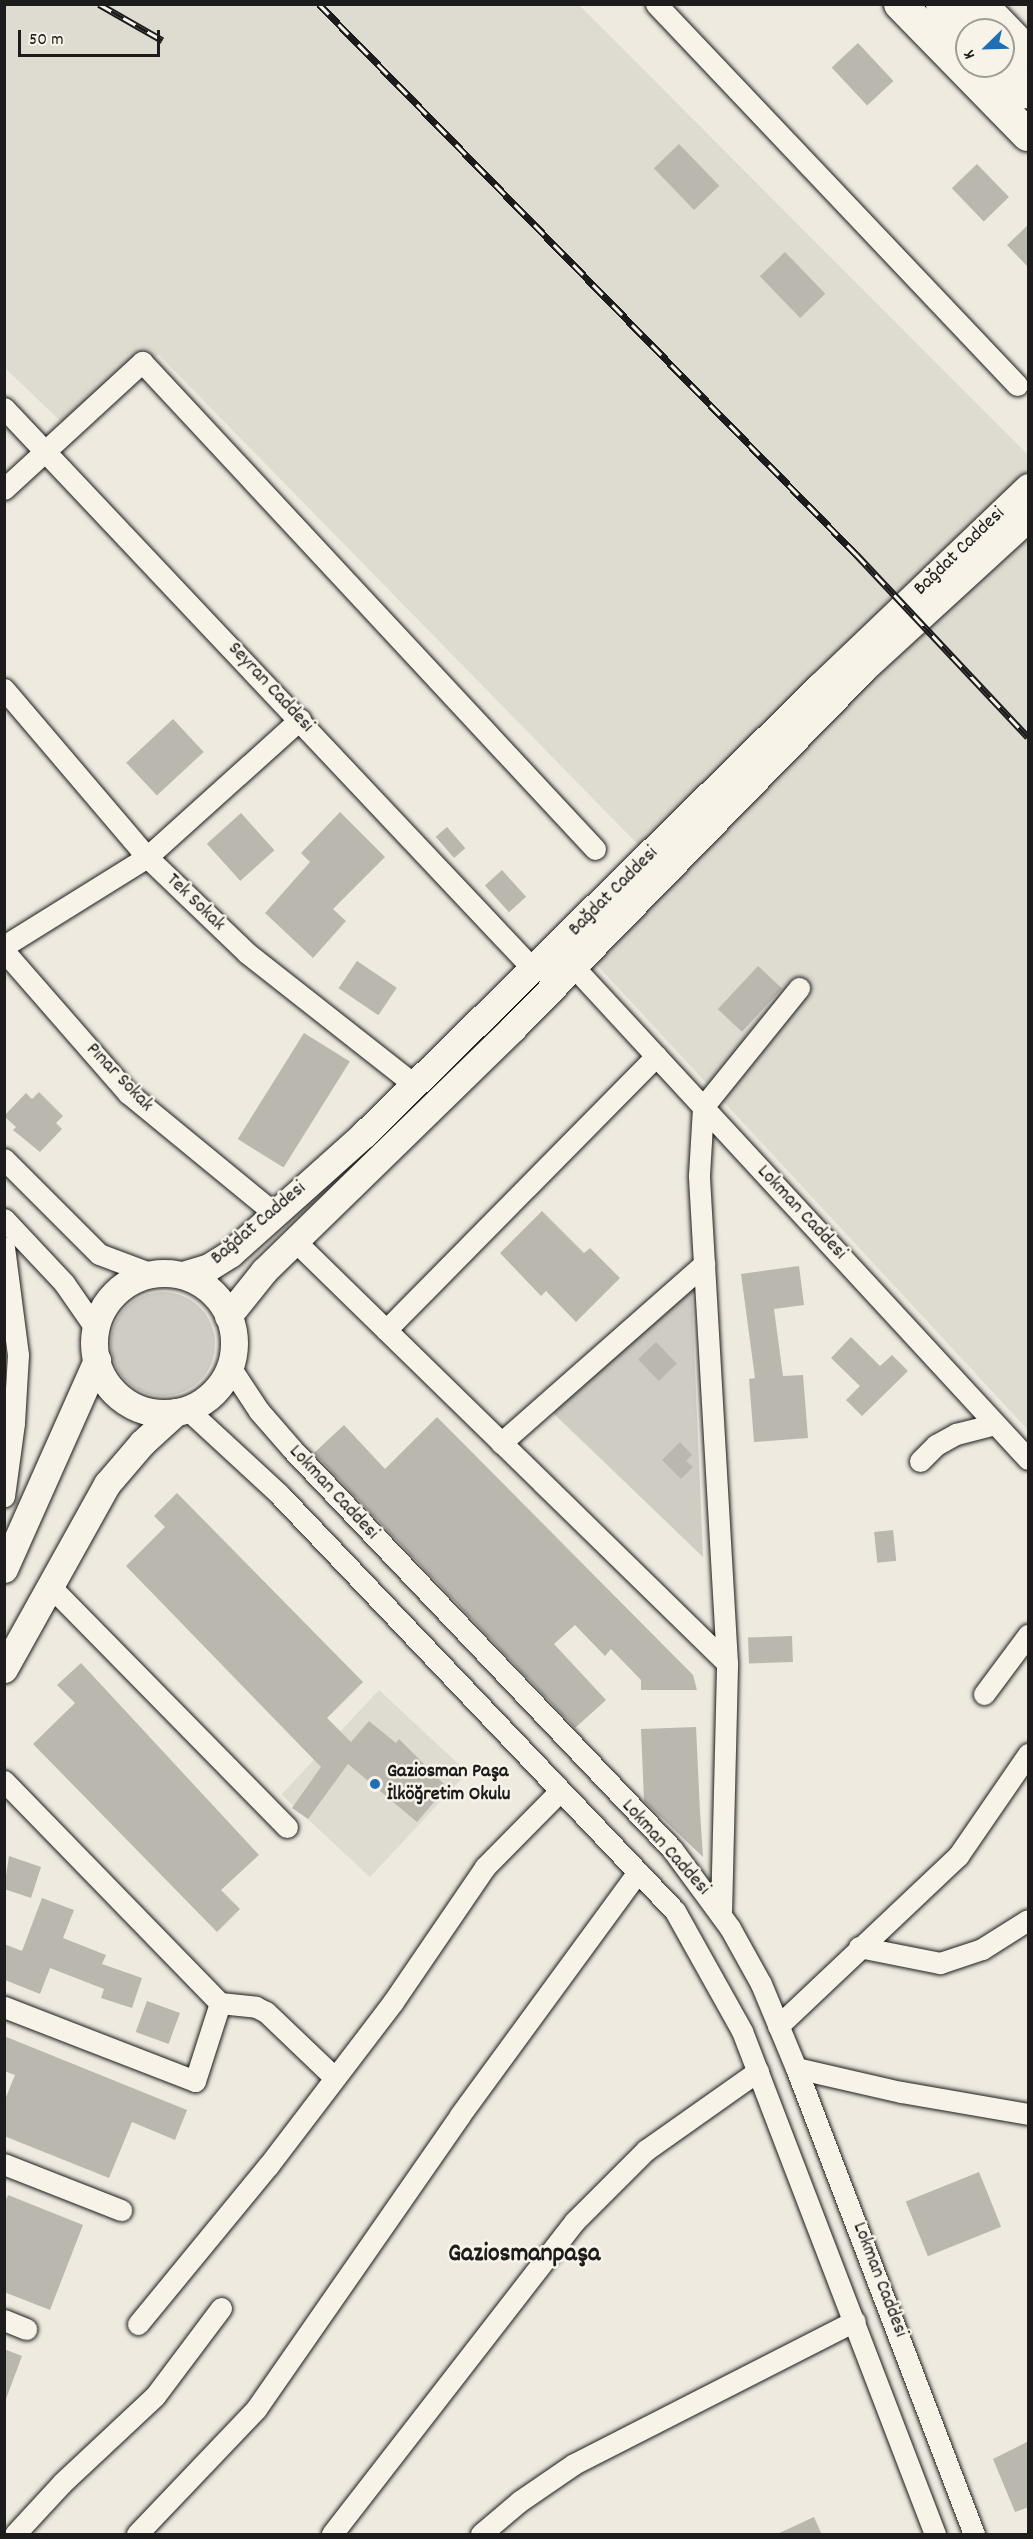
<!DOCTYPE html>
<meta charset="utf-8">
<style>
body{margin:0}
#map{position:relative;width:1033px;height:2539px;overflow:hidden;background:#eeeae0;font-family:Dekko,sans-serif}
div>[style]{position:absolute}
.built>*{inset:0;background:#dedbd1;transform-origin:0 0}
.green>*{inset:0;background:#cfccc3}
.round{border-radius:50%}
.building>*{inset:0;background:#bab7af;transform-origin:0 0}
.roads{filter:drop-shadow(0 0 2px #1c1c1c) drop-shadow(0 0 2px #1c1c1c)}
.minor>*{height:21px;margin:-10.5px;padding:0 10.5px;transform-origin:10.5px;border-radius:10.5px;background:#f7f3e8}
.major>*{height:27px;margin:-13.5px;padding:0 13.5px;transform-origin:13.5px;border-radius:13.5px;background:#f7f3e8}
.major>.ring{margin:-13.5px;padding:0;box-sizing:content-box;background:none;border:27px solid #f7f3e8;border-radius:50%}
.highway>*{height:32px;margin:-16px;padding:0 16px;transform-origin:16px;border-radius:16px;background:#f7f3e8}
.rail>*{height:7px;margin-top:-3.5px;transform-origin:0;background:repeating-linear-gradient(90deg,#f7f3e8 0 14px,#1c1c1c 0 28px);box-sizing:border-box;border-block:2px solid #1c1c1c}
.dots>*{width:16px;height:16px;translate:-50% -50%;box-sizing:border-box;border:3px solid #f7f3e8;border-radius:50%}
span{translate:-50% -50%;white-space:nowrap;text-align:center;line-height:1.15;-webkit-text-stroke:5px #f7f3e8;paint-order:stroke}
.street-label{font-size:20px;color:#1c1c1c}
.poi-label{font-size:20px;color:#1c1c1c;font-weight:700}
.left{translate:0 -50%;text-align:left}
.district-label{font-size:26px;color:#1c1c1c;font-weight:700}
.frame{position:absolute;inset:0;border:6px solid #1c1c1c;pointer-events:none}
.north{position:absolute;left:955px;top:18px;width:60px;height:60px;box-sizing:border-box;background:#f7f3e8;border:2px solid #9f9d96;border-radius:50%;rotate:247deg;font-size:16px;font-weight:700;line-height:24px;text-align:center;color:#1c1c1c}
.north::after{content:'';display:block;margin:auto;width:21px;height:27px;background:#1f6fb2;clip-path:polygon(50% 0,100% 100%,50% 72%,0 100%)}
.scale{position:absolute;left:18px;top:30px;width:142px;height:27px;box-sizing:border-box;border:3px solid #1c1c1c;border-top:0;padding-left:8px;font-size:18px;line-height:21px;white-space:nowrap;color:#1c1c1c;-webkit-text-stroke:4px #f7f3e8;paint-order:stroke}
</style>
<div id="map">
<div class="built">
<i style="clip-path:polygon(4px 5px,579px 5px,1028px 455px,1028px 1430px,597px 965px,657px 864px,158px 354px,75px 435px,5px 368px)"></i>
<i style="left:379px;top:1690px;width:121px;height:143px;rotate:43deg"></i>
</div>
<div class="green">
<i style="clip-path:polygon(691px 1275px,703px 1557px,551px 1411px)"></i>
<i class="round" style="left:111px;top:1292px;width:104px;height:104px"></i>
</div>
<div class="building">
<i style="left:858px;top:43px;width:52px;height:36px;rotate:47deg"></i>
<i style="left:679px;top:144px;width:58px;height:35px;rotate:46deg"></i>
<i style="left:977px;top:164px;width:46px;height:35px;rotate:46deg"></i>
<i style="clip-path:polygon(1029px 224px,1029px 268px,1007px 245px)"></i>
<i style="left:785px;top:252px;width:58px;height:35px;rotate:46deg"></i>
<i style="left:173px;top:719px;width:45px;height:64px;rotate:47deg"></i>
<i style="clip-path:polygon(340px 812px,385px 857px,333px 909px,346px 921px,313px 958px,265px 913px,310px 862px,301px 853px)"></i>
<i style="left:241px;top:813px;width:50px;height:46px;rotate:48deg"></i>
<i style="left:447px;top:827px;width:28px;height:15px;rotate:49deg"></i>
<i style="left:502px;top:870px;width:36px;height:23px;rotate:48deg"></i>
<i style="left:357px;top:961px;width:48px;height:33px;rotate:34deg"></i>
<i style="left:758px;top:966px;width:33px;height:59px;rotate:43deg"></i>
<i style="left:304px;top:1033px;width:54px;height:125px;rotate:32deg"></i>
<i style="clip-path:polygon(39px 1092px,63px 1116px,56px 1123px,62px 1129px,40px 1152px,13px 1130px,16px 1127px,4px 1116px,26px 1093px,32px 1099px)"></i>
<i style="clip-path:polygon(542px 1211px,584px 1253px,590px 1248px,620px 1278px,576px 1322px,546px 1291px,541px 1296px,500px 1253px)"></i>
<i style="clip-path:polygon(799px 1266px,804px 1305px,774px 1309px,783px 1376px,803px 1375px,808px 1438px,754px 1442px,749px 1379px,755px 1378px,741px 1274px)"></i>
<i style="clip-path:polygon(851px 1337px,880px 1366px,892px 1355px,908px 1371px,862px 1416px,846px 1400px,860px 1386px,831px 1358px)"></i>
<i style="left:656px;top:1342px;width:30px;height:25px;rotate:46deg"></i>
<i style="clip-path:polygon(437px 1417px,693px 1675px,697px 1690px,641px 1690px,641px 1680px,611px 1649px,605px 1656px,575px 1625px,554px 1644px,606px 1700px,575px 1728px,314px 1453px,344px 1425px,385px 1469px)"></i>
<i style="clip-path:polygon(680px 1442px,692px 1455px,686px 1461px,693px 1467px,681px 1479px,662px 1460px)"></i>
<i style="clip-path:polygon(177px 1493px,363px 1682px,327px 1718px,351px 1742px,369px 1721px,396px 1743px,399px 1739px,447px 1787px,417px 1822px,348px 1764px,308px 1819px,292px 1808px,321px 1767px,126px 1566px,165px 1527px,154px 1516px)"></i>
<i style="left:893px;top:1530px;width:31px;height:19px;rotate:84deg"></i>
<i style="left:792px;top:1636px;width:26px;height:44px;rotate:88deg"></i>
<i style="clip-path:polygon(81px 1663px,259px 1855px,221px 1890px,240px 1909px,217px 1932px,33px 1744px,75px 1703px,57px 1685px)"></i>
<i style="clip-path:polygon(696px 1727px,700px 1811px,703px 1857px,644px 1801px,641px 1729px)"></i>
<i style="clip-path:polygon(9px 1856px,41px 1867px,31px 1898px,4px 1889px)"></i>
<i style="clip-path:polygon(42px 1898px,74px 1910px,63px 1938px,106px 1955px,102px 1964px,142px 1978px,132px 2008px,101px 1998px,104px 1989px,50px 1968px,40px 1994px,5px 1980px,4px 1944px,22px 1951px)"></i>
<i style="left:147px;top:2001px;width:35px;height:33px;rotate:20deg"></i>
<i style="clip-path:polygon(4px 2036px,187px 2110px,175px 2140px,132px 2122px,109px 2178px,4px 2136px,4px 2102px,15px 2075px,4px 2071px)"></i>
<i style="left:979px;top:2172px;width:59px;height:79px;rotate:68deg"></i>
<i style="clip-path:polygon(8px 2195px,83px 2225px,50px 2310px,4px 2292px,4px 2204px)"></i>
<i style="clip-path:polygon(4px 2349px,22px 2356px,6px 2399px,4px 2399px)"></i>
<i style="clip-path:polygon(1029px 2441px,1029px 2507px,1015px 2512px,993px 2459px)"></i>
<i style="clip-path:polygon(814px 2517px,822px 2535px,775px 2535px)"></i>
</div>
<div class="roads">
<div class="minor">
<i style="left:656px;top:4px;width:525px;rotate:46.54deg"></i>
<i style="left:4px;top:408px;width:774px;rotate:46.68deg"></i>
<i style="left:4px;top:489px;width:188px;rotate:-42.6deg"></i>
<i style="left:142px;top:362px;width:665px;rotate:47.07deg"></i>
<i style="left:4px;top:689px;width:221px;rotate:49.6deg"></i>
<i style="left:147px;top:857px;width:139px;rotate:43.8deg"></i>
<i style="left:247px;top:953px;width:214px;rotate:38.2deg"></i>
<i style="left:4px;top:946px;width:168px;rotate:-31.9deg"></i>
<i style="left:147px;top:857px;width:206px;rotate:-42deg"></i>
<i style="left:4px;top:951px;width:189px;rotate:48.9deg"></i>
<i style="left:128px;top:1093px;width:189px;rotate:39.4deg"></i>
<i style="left:573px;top:966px;width:671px;rotate:47.3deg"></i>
<i style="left:4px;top:1159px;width:134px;rotate:45deg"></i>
<i style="left:99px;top:1254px;width:57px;rotate:20.7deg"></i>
<i style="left:4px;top:1219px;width:88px;rotate:46.8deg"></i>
<i style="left:64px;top:1283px;width:56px;rotate:55.2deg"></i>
<i style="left:294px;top:1240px;width:605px;rotate:44.33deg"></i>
<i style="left:4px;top:1247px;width:109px;rotate:82.6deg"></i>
<i style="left:18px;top:1355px;width:68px;rotate:93.4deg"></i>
<i style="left:14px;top:1423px;width:74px;rotate:97.8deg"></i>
<i style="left:386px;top:1330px;width:385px;rotate:-45.4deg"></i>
<i style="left:230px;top:1367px;width:53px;rotate:56.6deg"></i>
<i style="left:259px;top:1411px;width:50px;rotate:49deg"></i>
<i style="left:292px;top:1449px;width:552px;rotate:46.47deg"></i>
<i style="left:672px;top:1849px;width:98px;rotate:53.7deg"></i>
<i style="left:730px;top:1928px;width:64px;rotate:61deg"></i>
<i style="left:761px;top:1984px;width:91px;rotate:67.4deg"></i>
<i style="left:796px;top:2068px;width:499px;rotate:69.1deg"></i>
<i style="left:187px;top:1409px;width:125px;rotate:42.7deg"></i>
<i style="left:279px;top:1494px;width:575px;rotate:46.48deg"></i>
<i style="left:675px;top:1911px;width:137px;rotate:60.8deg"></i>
<i style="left:742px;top:2031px;width:539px;rotate:69.01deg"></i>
<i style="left:501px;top:1443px;width:271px;rotate:-41.4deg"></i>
<i style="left:920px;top:1461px;width:23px;rotate:-45deg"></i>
<i style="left:936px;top:1445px;width:23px;rotate:-29deg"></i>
<i style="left:956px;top:1434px;width:40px;rotate:-14.4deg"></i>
<i style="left:50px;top:1586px;width:338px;rotate:45.5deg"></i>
<i style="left:984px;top:1694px;width:74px;rotate:-53.3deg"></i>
<i style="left:4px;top:1781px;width:310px;rotate:45.8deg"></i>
<i style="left:220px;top:2003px;width:82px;rotate:107.8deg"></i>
<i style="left:195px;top:2081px;width:205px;rotate:-158.8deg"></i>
<i style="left:721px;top:1913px;width:250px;rotate:-88.6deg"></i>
<i style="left:727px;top:1663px;width:489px;rotate:-93.3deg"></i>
<i style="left:699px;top:1175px;width:68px;rotate:-86.6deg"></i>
<i style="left:703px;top:1107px;width:153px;rotate:-51.1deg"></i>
<i style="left:859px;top:1947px;width:83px;rotate:11.2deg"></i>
<i style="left:940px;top:1963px;width:44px;rotate:-18.4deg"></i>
<i style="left:982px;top:1949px;width:54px;rotate:-32.2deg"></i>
<i style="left:220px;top:2003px;width:36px;rotate:6deg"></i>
<i style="left:256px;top:2007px;width:11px;rotate:27deg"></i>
<i style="left:266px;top:2012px;width:95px;rotate:43.7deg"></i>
<i style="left:778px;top:2026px;width:248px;rotate:-43.4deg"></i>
<i style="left:958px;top:1856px;width:124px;rotate:-55.5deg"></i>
<i style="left:796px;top:2068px;width:108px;rotate:12.9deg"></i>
<i style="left:901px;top:2092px;width:129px;rotate:9.8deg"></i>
<i style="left:4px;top:2164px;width:126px;rotate:21.5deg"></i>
<i style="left:4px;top:2320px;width:24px;rotate:22deg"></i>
<i style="left:138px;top:2324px;width:205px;rotate:-50.6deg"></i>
<i style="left:268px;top:2166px;width:206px;rotate:-52.7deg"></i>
<i style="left:393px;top:2002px;width:163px;rotate:-55.7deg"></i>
<i style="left:485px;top:1867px;width:107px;rotate:-45.4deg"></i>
<i style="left:15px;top:2534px;width:69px;rotate:-47.3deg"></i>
<i style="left:62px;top:2483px;width:127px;rotate:-43.1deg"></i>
<i style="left:155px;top:2396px;width:110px;rotate:-53.1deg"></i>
<i style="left:137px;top:2534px;width:173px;rotate:-46.4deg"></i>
<i style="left:256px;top:2409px;width:358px;rotate:-55.2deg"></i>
<i style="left:460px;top:2115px;width:301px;rotate:-53.8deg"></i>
<i style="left:332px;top:2534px;width:396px;rotate:-52.2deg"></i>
<i style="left:575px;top:2221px;width:100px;rotate:-45deg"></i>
<i style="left:646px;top:2150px;width:137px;rotate:-35.2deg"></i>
<i style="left:481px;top:2534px;width:51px;rotate:-40.2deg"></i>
<i style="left:520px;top:2501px;width:65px;rotate:-34.4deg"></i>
<i style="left:574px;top:2464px;width:315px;rotate:-27deg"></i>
</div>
<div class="major">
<i class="ring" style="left:94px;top:1273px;width:113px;height:113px"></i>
<i style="left:183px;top:1275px;width:27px;rotate:-17deg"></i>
<i style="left:209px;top:1267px;width:25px;rotate:-32deg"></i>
<i style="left:230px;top:1254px;width:180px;rotate:-41.8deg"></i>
<i style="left:364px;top:1134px;width:639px;rotate:-44.49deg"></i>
<i style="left:820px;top:686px;width:288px;rotate:-43.7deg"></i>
<i style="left:228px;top:1316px;width:58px;rotate:-51.3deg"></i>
<i style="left:264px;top:1271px;width:348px;rotate:-44.3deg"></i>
<i style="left:513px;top:1028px;width:500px;rotate:-45.7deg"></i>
<i style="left:862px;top:670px;width:225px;rotate:-42.5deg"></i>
<i style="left:4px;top:1569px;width:229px;rotate:-66deg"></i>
<i style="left:4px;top:1669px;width:212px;rotate:-60.9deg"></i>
<i style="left:107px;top:1484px;width:54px;rotate:-49.5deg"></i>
<i style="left:142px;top:1443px;width:46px;rotate:-42.4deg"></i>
</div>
<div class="highway">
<i style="left:900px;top:4px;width:183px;rotate:45.7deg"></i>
<i style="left:942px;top:4px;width:36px;rotate:46deg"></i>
<i style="left:981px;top:4px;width:68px;rotate:46.2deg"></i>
<i style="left:1002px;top:66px;width:37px;rotate:46deg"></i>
</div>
</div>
<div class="rail">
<i style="left:99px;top:4px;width:73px;rotate:29.7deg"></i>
<i style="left:319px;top:4px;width:769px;rotate:45.69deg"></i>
<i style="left:856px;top:554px;width:251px;rotate:46.8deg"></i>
</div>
<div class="dots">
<i style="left:375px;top:1784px;background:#1f6fb2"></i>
</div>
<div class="street-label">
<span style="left:960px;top:552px;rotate:-44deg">Bağdat Caddesi</span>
<span style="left:270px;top:688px;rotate:47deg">Seyran Caddesi</span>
<span style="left:614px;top:892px;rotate:-45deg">Bağdat Caddesi</span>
<span style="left:195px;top:903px;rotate:44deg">Tek Sokak</span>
<span style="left:119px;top:1078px;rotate:46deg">Pınar Sokak</span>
<span style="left:801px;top:1213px;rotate:47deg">Lokman Caddesi</span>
<span style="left:259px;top:1224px;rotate:-40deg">Bağdat Caddesi</span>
<span style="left:333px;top:1493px;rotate:47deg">Lokman Caddesi</span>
<span style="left:665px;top:1848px;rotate:48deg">Lokman Caddesi</span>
<span style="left:879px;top:2280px;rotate:69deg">Lokman Caddesi</span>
</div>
<div class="poi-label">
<span class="left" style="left:387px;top:1784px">Gaziosman Paşa<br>İlköğretim Okulu</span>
</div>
<div class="district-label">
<span style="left:524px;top:2255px">Gaziosmanpaşa</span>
</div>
<div class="frame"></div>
<div class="north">K</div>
<div class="scale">50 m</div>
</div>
